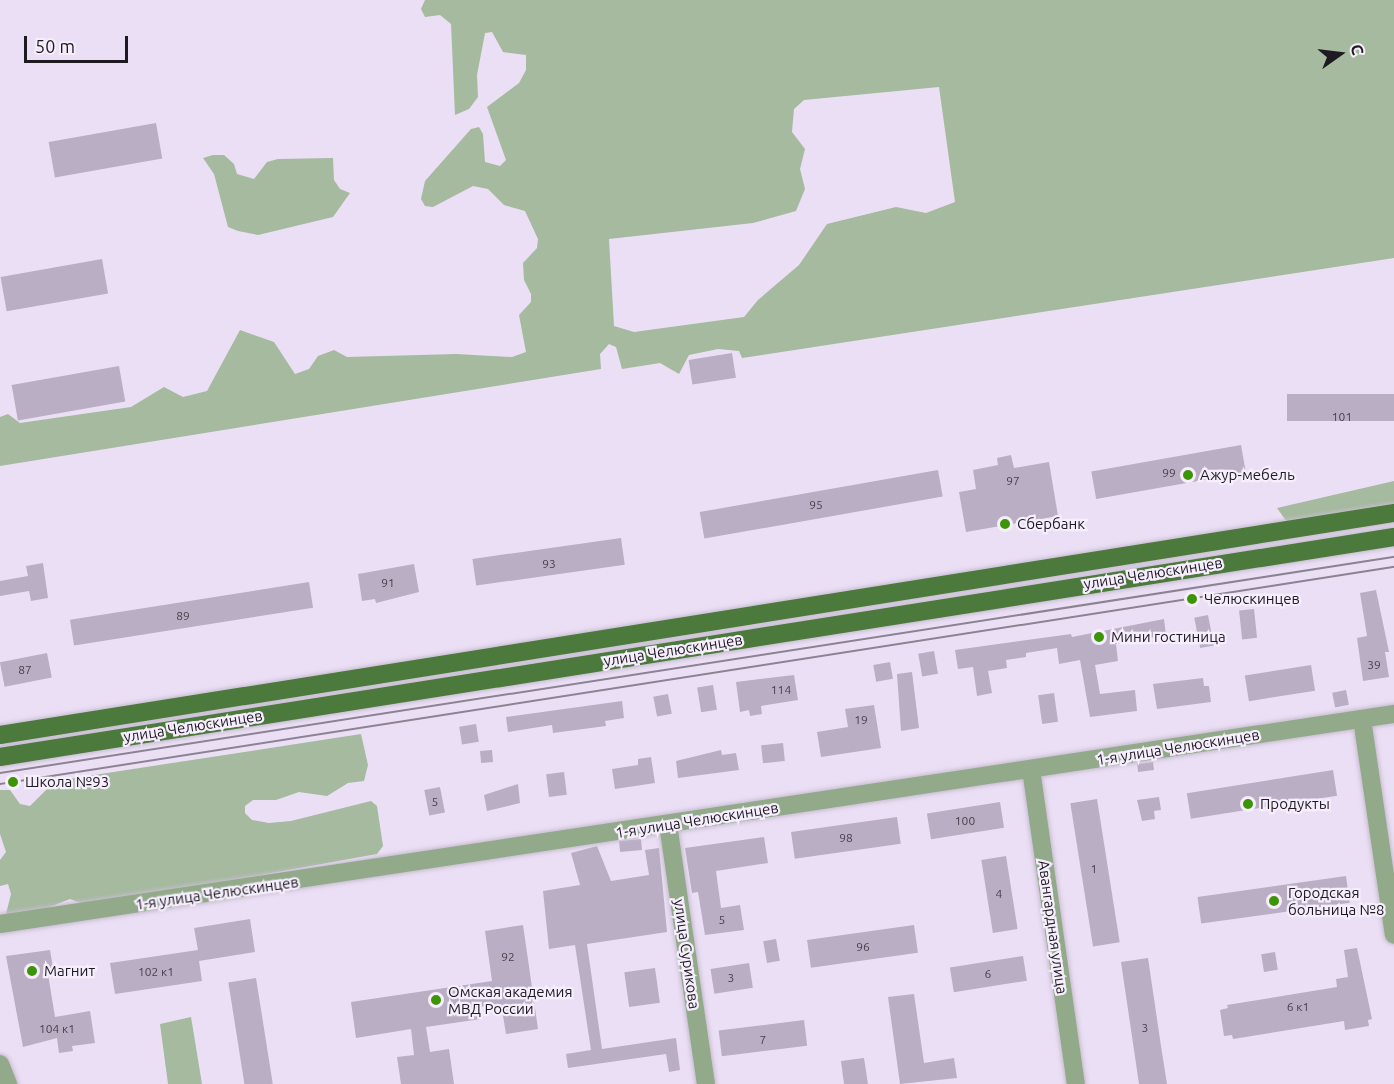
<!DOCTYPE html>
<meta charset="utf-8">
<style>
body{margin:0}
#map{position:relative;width:1394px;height:1084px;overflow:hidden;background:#ebdff5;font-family:Ubuntu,sans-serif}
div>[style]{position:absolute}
.green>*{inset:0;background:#a5ba9e}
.building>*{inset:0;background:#baaec4;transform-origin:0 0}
.roads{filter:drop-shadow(0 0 2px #c6bccf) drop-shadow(0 0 2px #c6bccf)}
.minor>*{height:18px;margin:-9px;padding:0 9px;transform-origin:9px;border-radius:9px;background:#92aa8a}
.major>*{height:18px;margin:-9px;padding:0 9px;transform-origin:9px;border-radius:9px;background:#4c793c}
.tram>*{height:1.5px;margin:-0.75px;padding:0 0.75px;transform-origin:0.75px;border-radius:0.75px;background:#8b8392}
.dots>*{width:16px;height:16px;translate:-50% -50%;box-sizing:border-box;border:3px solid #f6eefc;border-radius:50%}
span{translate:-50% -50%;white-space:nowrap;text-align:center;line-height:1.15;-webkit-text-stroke:4.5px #f6eefc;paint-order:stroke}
.number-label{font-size:12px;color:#453f4a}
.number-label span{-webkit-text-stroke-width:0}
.poi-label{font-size:15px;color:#1e1a22}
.left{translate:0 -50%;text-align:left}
.street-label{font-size:15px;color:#1e1a22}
.north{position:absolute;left:1310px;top:24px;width:60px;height:60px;-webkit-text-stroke:4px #f6eefc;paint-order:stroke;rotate:76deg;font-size:16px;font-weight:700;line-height:24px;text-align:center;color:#1e1a22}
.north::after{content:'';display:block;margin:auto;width:21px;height:27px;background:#1e1a22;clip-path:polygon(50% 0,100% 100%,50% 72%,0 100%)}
.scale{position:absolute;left:24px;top:36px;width:104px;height:27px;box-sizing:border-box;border:3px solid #1e1a22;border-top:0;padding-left:8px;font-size:18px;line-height:21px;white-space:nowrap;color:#1e1a22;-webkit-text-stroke:4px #f6eefc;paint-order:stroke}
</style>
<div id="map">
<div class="green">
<i style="clip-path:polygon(evenodd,425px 0,1394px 0,1394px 258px,742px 358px,739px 351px,718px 349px,689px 355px,679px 374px,660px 363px,622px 369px,616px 347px,609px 344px,600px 354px,601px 369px,0 466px,0 417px,8px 414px,20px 423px,131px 407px,164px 387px,183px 397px,207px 391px,240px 330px,274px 342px,295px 374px,309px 369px,318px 356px,334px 350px,347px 357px,456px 354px,512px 357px,526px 352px,519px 315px,531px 302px,531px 294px,524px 280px,523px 263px,537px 248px,538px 239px,525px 211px,504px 205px,488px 189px,473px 186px,433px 207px,425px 206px,421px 199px,425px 181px,471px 129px,479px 127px,483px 134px,485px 162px,500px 166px,506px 160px,487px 107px,519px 83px,526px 70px,526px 55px,503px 52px,492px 32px,485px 33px,477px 75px,478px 97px,469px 109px,455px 115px,451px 24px,440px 15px,425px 17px,421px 9px,425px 0,939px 87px,955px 202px,926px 213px,896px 207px,827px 224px,799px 265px,758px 300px,744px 317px,634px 332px,614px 326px,609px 239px,753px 223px,796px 211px,805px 189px,800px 169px,805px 149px,792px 132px,793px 120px,794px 109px,804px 100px,939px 87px)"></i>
<i style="clip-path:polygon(213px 155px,224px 155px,234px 164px,237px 174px,254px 179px,267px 162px,278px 159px,333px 158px,334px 180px,340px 189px,350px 193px,333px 217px,258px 235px,238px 231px,228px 227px,214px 174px,203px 158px)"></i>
<i style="clip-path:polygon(1394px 481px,1394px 506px,1287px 522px,1277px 508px)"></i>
<i style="clip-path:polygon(361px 734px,368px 765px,364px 781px,348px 783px,327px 796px,299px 792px,276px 800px,253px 800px,245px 806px,245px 813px,252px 820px,269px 823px,291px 821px,371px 801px,377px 806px,383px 846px,377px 854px,89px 906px,70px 899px,37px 912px,5px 918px,11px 894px,8px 884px,0 886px,0 860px,6px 852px,0 834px,0 790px,10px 790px,20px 804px,30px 806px,55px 781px)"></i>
<i style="clip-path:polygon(191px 1017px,202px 1084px,168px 1084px,160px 1024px)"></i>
</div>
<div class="building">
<i style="left:156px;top:123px;width:36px;height:109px;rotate:80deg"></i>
<i style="left:102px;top:259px;width:35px;height:103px;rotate:80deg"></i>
<i style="left:732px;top:353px;width:25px;height:44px;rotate:81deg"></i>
<i style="left:119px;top:366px;width:36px;height:109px;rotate:80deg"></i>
<i style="left:1394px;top:394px;width:27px;height:107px;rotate:90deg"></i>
<i style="left:1241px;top:445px;width:28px;height:152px;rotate:80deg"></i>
<i style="clip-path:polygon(1011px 455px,1014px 468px,1049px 462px,1058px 516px,966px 532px,959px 492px,976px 489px,973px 470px,998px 465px,997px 458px)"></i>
<i style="left:938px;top:470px;width:27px;height:242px;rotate:80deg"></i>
<i style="left:621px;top:538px;width:27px;height:150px;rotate:82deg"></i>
<i style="clip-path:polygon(43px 563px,48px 598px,31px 601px,29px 591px,0 596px,0 581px,28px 576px,26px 566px)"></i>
<i style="clip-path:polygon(414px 564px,419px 592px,376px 603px,375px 599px,362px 601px,358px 574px)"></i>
<i style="left:309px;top:582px;width:26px;height:242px;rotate:81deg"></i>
<i style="clip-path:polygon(1376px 590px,1389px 652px,1385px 652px,1389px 677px,1363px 681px,1357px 638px,1367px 636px,1360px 593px)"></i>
<i style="left:1254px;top:609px;width:29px;height:15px;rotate:84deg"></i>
<i style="left:1208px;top:615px;width:31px;height:14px;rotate:79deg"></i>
<i style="clip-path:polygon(1164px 619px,1166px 635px,1116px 644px,1118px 661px,1095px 665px,1100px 694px,1135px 690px,1137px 711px,1090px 717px,1080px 660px,1059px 664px,1057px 648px,1026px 653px,1026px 657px,1006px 660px,1007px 668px,988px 671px,992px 693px,977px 696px,973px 667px,958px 669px,955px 650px,1071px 634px,1072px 637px)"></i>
<i style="left:934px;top:651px;width:23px;height:16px;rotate:80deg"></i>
<i style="left:47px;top:653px;width:25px;height:48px;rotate:79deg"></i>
<i style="left:890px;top:662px;width:17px;height:17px;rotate:80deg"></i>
<i style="left:1311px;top:665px;width:26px;height:67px;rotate:81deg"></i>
<i style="clip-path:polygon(912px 672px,919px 728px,901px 731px,897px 674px)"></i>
<i style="clip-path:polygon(794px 675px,798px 700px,761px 706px,762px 714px,750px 716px,749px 710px,740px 712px,736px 682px)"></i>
<i style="clip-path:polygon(1203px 678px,1204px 686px,1209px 686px,1211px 702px,1157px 709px,1153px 684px)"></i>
<i style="left:713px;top:685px;width:25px;height:16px;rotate:81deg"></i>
<i style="left:1346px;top:690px;width:15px;height:14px;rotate:79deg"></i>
<i style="left:1054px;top:693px;width:29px;height:16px;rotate:82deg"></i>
<i style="left:668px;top:694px;width:20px;height:15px;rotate:79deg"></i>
<i style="clip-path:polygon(622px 701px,624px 718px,605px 721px,606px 726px,553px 733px,552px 725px,508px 732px,506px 717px)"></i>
<i style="clip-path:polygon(874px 705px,881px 748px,821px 757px,817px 732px,848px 727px,845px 709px)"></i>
<i style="left:476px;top:724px;width:18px;height:17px;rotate:81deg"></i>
<i style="left:783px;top:743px;width:18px;height:22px;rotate:84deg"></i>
<i style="left:492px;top:750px;width:12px;height:12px;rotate:85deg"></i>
<i style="clip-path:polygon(721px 750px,722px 755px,736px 753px,739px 770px,678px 778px,676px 761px)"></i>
<i style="clip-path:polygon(651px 757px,655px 783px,615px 789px,612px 769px,638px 765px,638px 759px)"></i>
<i style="left:1153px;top:762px;width:8px;height:16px;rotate:83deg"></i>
<i style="left:1333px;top:770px;width:26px;height:148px;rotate:81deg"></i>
<i style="left:564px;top:772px;width:23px;height:18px;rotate:83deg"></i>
<i style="clip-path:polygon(518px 784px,520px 803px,487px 811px,484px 795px)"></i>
<i style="left:440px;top:787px;width:26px;height:16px;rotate:79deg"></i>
<i style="clip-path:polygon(1159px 797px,1161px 810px,1154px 811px,1155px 819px,1142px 821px,1137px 800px)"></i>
<i style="left:1097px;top:799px;width:145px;height:27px;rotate:81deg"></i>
<i style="left:1000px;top:802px;width:26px;height:74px;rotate:81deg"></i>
<i style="left:897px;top:817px;width:27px;height:107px;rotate:82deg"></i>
<i style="clip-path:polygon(764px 837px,768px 863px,716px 871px,721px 908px,740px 905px,744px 930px,705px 935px,698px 892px,692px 893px,685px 848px)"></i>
<i style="left:641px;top:839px;width:11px;height:22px;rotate:85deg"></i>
<i style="clip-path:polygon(597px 846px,611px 881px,649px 875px,645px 850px,659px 848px,667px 932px,587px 944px,602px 1049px,676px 1038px,680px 1070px,669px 1072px,666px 1054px,568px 1068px,566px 1054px,591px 1050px,575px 945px,549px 949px,543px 891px,580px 885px,571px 853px)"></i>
<i style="left:1006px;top:856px;width:74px;height:25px;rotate:81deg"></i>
<i style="left:1346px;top:876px;width:27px;height:150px;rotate:82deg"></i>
<i style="clip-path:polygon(250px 919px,255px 952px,199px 961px,202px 981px,115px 994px,110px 963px,198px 950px,194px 928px)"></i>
<i style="clip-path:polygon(523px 925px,538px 1029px,506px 1034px,501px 1004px,480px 1007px,481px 1019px,426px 1027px,430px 1052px,449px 1049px,454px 1084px,401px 1084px,397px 1057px,414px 1055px,411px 1029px,356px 1038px,351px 1002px,492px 981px,485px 931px)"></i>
<i style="left:914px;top:925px;width:28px;height:108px;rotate:82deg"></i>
<i style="left:776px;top:939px;width:22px;height:13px;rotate:80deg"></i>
<i style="clip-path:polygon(1357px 948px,1372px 1019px,1368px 1020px,1369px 1026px,1345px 1030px,1344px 1021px,1233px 1039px,1232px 1035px,1224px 1036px,1220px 1010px,1228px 1008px,1227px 1005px,1337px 987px,1336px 979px,1348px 977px,1344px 950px)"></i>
<i style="clip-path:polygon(50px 950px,54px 974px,48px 974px,55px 1017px,90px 1011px,95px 1043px,72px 1046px,73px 1051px,59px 1053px,57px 1038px,23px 1047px,6px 956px)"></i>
<i style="left:1275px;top:952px;width:18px;height:14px;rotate:81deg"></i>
<i style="left:1023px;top:956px;width:25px;height:74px;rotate:81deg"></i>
<i style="clip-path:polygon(1148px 958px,1161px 1046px,1167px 1084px,1139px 1084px,1121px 962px)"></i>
<i style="left:749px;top:963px;width:25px;height:39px;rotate:81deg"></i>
<i style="left:655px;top:968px;width:35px;height:31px;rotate:82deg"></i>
<i style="left:256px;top:978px;width:107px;height:28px;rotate:81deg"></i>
<i style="clip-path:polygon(914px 994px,924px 1063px,954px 1058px,957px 1078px,900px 1084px,888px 997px)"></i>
<i style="left:804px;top:1020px;width:26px;height:86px;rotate:83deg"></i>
<i style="clip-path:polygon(864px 1058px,868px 1084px,844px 1084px,841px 1061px)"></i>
</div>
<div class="roads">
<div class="minor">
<i style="left:1362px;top:719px;width:218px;rotate:81.6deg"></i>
<i style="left:1031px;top:769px;width:318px;rotate:81.9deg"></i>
<i style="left:668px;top:824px;width:263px;rotate:81.7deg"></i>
<i style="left:0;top:924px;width:1410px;rotate:-8.57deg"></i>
<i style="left:0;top:1064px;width:22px;rotate:68deg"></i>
</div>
<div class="major">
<i style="left:0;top:735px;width:1412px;rotate:-9.05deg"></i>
<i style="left:0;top:757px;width:1411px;rotate:-8.97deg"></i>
</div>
</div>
<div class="tram">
<i style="left:0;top:773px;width:1411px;rotate:-8.81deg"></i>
<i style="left:0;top:784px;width:1411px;rotate:-8.85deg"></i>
</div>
<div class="dots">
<i style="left:1188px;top:475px;background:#3c9407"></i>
<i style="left:1005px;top:524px;background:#3c9407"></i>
<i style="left:1192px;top:599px;background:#3c9407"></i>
<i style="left:1099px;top:637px;background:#3c9407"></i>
<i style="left:13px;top:782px;background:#3c9407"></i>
<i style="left:1248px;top:804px;background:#3c9407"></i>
<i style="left:1274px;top:901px;background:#3c9407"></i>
<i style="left:32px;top:971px;background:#3c9407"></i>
<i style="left:436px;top:1000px;background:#3c9407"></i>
</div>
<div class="number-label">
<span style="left:1342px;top:417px">101</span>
<span style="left:1169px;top:473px">99</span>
<span style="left:1013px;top:481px">97</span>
<span style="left:816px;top:505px">95</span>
<span style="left:549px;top:564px">93</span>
<span style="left:388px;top:583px">91</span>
<span style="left:183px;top:616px">89</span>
<span style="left:1374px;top:665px">39</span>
<span style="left:25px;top:670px">87</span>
<span style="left:781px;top:690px">114</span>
<span style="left:861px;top:720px">19</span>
<span style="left:435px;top:802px">5</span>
<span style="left:965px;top:821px">100</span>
<span style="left:846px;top:838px">98</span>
<span style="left:1094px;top:869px">1</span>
<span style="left:999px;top:894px">4</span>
<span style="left:722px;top:920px">5</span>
<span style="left:863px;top:947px">96</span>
<span style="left:508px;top:957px">92</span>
<span style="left:156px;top:972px">102 к1</span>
<span style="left:988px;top:974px">6</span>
<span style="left:731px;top:978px">3</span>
<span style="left:1298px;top:1007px">6 к1</span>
<span style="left:1145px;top:1028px">3</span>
<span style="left:57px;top:1029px">104 к1</span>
<span style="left:763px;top:1040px">7</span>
</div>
<div class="poi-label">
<span class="left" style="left:1200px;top:475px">Ажур-мебель</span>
<span class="left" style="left:1017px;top:524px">Сбербанк</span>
<span class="left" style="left:1204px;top:599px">Челюскинцев</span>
<span class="left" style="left:1111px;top:637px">Мини гостиница</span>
<span class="left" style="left:25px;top:782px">Школа №93</span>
<span class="left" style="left:1260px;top:804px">Продукты</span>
<span class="left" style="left:1288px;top:901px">Городская<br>больница №8</span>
<span class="left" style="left:44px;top:971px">Магнит</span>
<span class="left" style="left:448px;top:1000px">Омская академия<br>МВД России</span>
</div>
<div class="street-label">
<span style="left:1153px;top:573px;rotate:-9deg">улица Челюскинцев</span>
<span style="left:673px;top:650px;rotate:-9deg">улица Челюскинцев</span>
<span style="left:193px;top:726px;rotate:-9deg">улица Челюскинцев</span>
<span style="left:1178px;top:747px;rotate:-9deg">1-я улица Челюскинцев</span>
<span style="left:697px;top:820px;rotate:-9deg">1-я улица Челюскинцев</span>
<span style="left:217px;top:893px;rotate:-8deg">1-я улица Челюскинцев</span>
<span style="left:1053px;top:927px;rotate:82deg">Авангардная улица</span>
<span style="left:687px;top:954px;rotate:82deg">улица Сурикова</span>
</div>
<div class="north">С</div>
<div class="scale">50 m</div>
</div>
